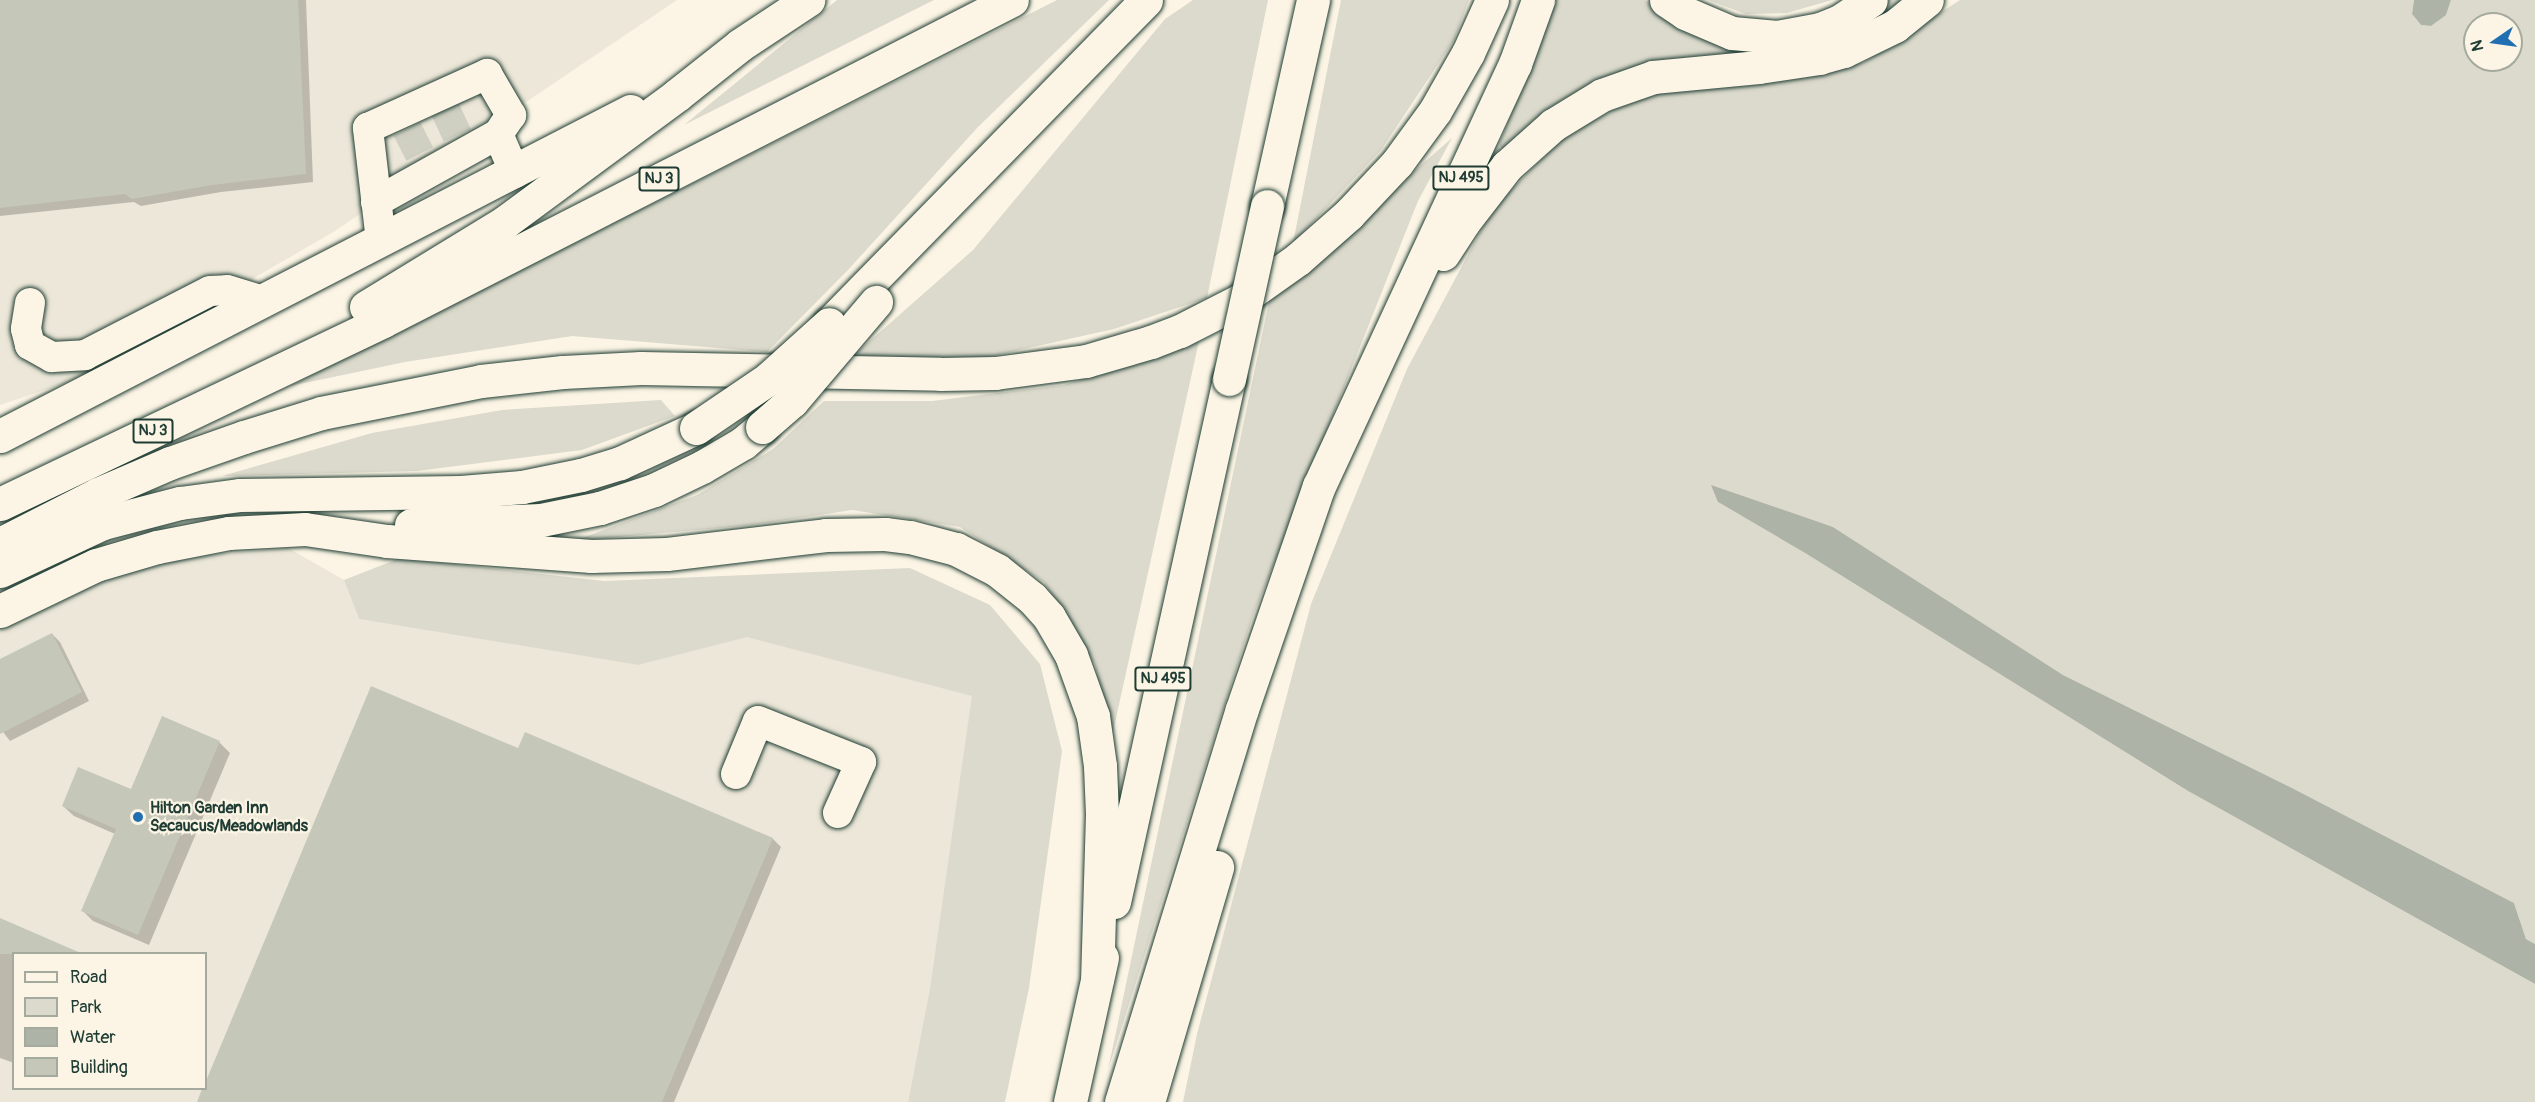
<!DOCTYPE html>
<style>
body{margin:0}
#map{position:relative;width:2535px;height:1102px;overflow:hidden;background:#fcf5e5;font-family:Pangolin,sans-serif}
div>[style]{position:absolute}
.built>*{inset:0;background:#ece7d8}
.green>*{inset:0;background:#dcdacc}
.water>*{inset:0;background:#aeb3a7}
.shadow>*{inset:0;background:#0003}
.building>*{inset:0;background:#c5c7b9}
.minor-tunnel>*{height:30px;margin-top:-15px;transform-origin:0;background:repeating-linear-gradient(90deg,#d0d0c2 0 30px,transparent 0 45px)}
.roads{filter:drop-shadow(0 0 2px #1f3d34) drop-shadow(0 0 2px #1f3d34)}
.minor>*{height:30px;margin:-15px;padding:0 15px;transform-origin:15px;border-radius:15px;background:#fcf5e5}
.major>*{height:33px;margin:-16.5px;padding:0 16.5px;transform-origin:16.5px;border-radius:16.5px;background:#fcf5e5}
.highway>*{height:33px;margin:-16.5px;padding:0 16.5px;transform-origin:16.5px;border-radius:16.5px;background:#fcf5e5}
.bridges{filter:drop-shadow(0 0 2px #1f3d34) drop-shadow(0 0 2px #1f3d34)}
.highway-bridge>*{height:33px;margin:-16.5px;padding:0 16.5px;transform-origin:16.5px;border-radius:16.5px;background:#fcf5e5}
.dots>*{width:16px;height:16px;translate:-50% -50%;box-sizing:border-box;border:3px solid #fcf5e5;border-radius:50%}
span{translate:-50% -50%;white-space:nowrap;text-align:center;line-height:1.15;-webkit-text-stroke:4.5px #fcf5e5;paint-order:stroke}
.shield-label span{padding:2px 4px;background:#fcf5e5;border:2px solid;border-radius:4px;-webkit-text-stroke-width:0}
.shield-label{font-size:15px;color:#1f3d34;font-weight:700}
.poi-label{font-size:16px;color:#1f3d34;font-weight:700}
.left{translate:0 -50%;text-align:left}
.legend{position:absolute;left:12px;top:952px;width:195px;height:138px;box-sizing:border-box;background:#fcf5e5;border:2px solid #a4ab9e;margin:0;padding:8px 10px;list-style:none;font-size:18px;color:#1f3d34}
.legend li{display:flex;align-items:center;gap:12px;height:30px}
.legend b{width:30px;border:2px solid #a4ab9e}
.north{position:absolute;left:2463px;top:12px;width:60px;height:60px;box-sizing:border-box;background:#fcf5e5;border:2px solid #a4ab9e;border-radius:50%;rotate:257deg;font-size:16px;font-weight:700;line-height:24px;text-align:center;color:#1f3d34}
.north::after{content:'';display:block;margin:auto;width:21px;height:27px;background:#1f6fb2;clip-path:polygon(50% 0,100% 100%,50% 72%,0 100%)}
</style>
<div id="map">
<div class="built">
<i style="clip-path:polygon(0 0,677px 0,335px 231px,84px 377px,0 405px)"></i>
<i style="clip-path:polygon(evenodd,288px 548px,344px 580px,359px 619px,638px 665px,747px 636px,973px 696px,930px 988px,908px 1102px,0 1102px,0 611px,96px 565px,288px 548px,14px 954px,206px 954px,206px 1088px,14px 1088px,14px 954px)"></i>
</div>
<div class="green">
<i style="clip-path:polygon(837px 0,934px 0,684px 125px)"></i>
<i style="clip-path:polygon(1057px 0,1109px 0,978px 127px,848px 270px,767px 352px,572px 336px,405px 362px,290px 386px)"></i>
<i style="clip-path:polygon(1193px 0,1268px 0,1207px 298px,1114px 329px,984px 358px,846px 362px,973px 250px,1165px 19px)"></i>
<i style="clip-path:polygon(1341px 0,1469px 0,1454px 40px,1381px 150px,1293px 243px)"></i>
<i style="clip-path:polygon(1552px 0,1645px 0,1675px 22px,1863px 21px,1888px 0,1908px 0,1851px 36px,1637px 69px,1505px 151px,1499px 145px,1545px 29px)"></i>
<i style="clip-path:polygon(1708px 0,1832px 0,1787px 13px,1746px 14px)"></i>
<i style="clip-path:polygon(evenodd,1960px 0,2414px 0,2412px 14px,2421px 25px,2431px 26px,2446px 14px,2451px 0,2535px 0,2535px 944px,2526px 939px,2514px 903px,2292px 788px,2063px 675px,1833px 527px,1718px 502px,1805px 553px,2188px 791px,2535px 984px,2535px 1102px,1183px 1102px,1197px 1034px,1311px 604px,1407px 369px,1493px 208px,1565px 136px,1647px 92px,1863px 63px,1960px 0,2475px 24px,2511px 24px,2511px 60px,2475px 60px,2475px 24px)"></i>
<i style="clip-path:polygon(1452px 138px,1418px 201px,1253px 616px,1108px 1070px,1270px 297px)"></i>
<i style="clip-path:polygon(1199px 341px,1111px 741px,1095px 664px,1044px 582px,960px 527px,852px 510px,753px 525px,574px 541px,697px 495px,773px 449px,824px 401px,932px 401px,1064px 385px)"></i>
<i style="clip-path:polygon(661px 400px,675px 416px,582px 450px,417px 471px,222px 476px,372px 433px,502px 410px)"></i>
<i style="clip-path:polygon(400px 558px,604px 581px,910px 568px,990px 605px,1040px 664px,1062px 751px,1029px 988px,1005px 1102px,908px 1102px,930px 988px,972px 696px,747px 637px,638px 665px,359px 619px,344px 580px)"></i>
</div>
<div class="water">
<i style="clip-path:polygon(2414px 0,2451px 0,2446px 15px,2431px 26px,2421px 25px,2412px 14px)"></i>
<i style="clip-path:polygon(1711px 485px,1833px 527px,2063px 675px,2292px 788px,2514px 903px,2526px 939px,2535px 944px,2535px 984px,2188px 791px,1805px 553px,1718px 502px)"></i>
</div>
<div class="shadow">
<i style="clip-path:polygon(0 0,306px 0,313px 182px,221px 192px,141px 206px,134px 202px,0 216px)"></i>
<i style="clip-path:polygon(52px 634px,60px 642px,89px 701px,10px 741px,0 728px,0 661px)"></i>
<i style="clip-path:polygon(372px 688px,518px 750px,773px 839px,781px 847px,674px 1102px,198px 1102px)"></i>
<i style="clip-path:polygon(219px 742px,230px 753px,149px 945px,93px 921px,83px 911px,115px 834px,74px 816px,63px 806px,132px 791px)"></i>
<i style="clip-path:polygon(0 920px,14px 954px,14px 1063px,0 1058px)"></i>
</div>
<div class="building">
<i style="clip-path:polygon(0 0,298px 0,306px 174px,212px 185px,132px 199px,125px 194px,0 208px)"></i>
<i style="clip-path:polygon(52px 633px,82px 692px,0 734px,0 659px)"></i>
<i style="clip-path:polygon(371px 686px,518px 748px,525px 732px,773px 838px,662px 1102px,197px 1102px,202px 1089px,206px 1089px,206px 1081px)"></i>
<i style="clip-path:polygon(162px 716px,220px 741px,138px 935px,81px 911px,116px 829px,62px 806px,78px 767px,131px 789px)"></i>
<i style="clip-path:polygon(0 918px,83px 954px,0 954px)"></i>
</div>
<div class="minor-tunnel">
<i style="left:445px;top:109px;width:29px;rotate:65deg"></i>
<i style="left:407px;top:129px;width:28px;rotate:63deg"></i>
</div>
<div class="roads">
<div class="minor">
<i style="left:376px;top:202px;width:140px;rotate:-29.1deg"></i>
<i style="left:381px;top:241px;width:114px;rotate:-96.6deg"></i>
<i style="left:368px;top:128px;width:131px;rotate:-24.4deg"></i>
<i style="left:487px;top:74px;width:48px;rotate:59.7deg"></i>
<i style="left:511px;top:115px;width:23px;rotate:124deg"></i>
<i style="left:498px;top:134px;width:40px;rotate:66.6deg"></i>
<i style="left:30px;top:303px;width:26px;rotate:99deg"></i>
<i style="left:26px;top:329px;width:16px;rotate:76deg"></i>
<i style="left:30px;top:345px;width:25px;rotate:29deg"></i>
<i style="left:52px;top:357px;width:33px;rotate:-3deg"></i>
<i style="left:85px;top:355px;width:140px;rotate:-27.1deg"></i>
<i style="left:210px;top:291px;width:17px;rotate:-3deg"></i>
<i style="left:227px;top:290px;width:39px;rotate:17deg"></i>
<i style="left:736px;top:774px;width:57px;rotate:-67.5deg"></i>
<i style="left:758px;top:721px;width:111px;rotate:21.7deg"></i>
<i style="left:861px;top:762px;width:56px;rotate:114.3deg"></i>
</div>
<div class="major">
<i style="left:0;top:436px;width:578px;rotate:-27.27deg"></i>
<i style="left:0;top:611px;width:106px;rotate:-25.6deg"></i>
<i style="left:96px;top:565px;width:64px;rotate:-16.4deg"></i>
<i style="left:157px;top:547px;width:73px;rotate:-11deg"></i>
<i style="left:229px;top:533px;width:76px;rotate:-3deg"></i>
</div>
<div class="highway">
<i style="left:1666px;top:0;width:23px;rotate:34deg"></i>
<i style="left:1685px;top:13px;width:51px;rotate:23.1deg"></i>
<i style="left:1732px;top:33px;width:45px;rotate:5.1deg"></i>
<i style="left:1777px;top:37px;width:44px;rotate:-10.5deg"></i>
<i style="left:1820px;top:29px;width:22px;rotate:-22deg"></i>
<i style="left:1840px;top:21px;width:37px;rotate:-34deg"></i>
<i style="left:514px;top:171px;width:131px;rotate:-27.3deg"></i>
<i style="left:1267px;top:206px;width:211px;rotate:-77.4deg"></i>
<i style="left:1443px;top:254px;width:37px;rotate:-57deg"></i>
<i style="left:1463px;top:223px;width:72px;rotate:-52.3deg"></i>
<i style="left:1507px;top:166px;width:62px;rotate:-41.7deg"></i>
<i style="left:1553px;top:125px;width:57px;rotate:-31.5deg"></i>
<i style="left:1602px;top:95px;width:54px;rotate:-19.4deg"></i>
<i style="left:1653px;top:77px;width:106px;rotate:-5.4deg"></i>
<i style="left:1759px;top:67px;width:61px;rotate:-8.5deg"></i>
<i style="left:1819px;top:58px;width:26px;rotate:-16deg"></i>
<i style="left:1844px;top:51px;width:57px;rotate:-26.1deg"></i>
<i style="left:1895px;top:26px;width:41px;rotate:-39.1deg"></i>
<i style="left:366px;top:307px;width:163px;rotate:-31.4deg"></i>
<i style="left:505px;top:222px;width:214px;rotate:-36.4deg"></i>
<i style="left:677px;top:95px;width:80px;rotate:-38.4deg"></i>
<i style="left:740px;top:45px;width:82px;rotate:-33.5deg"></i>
<i style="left:829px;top:324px;width:453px;rotate:-45.6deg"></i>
<i style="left:0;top:504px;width:424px;rotate:-25.5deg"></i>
<i style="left:383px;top:321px;width:706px;rotate:-27.04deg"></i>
<i style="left:411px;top:525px;width:130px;rotate:-2.2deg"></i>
<i style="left:541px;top:520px;width:60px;rotate:-11.5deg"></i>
<i style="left:600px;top:508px;width:57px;rotate:-18.4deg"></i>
<i style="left:654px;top:490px;width:53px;rotate:-25.6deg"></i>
<i style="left:702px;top:467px;width:48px;rotate:-30.3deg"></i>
<i style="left:743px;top:443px;width:25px;rotate:-40deg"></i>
<i style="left:305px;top:529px;width:83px;rotate:8.3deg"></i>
<i style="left:387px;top:541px;width:205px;rotate:4.2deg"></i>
<i style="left:591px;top:556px;width:76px;rotate:-1.5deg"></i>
<i style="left:667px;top:554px;width:160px;rotate:-6.8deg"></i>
<i style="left:826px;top:535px;width:59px;rotate:-1deg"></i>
<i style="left:885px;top:534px;width:25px;rotate:7deg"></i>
<i style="left:910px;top:537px;width:48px;rotate:14.6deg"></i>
<i style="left:956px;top:549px;width:46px;rotate:27.1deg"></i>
<i style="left:997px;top:570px;width:45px;rotate:38.7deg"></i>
<i style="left:1032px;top:598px;width:25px;rotate:48deg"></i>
<i style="left:1049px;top:617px;width:44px;rotate:59.9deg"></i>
<i style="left:1071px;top:655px;width:65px;rotate:70.2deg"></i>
<i style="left:1093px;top:716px;width:50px;rotate:82deg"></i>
<i style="left:1100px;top:766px;width:48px;rotate:87.6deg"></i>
<i style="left:1102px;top:814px;width:165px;rotate:91.7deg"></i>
<i style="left:0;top:544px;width:110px;rotate:-27deg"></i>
<i style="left:98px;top:494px;width:78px;rotate:-23.3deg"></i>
<i style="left:170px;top:463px;width:78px;rotate:-19.4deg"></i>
<i style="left:244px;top:437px;width:81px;rotate:-17.3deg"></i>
<i style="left:321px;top:413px;width:163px;rotate:-11.3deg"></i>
<i style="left:481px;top:381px;width:82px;rotate:-6.3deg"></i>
<i style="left:563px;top:372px;width:78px;rotate:-2.9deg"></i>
<i style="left:641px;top:368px;width:299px;rotate:1.1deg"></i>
<i style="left:940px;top:374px;width:55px;rotate:-1deg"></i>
<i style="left:995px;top:373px;width:92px;rotate:-7.5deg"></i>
<i style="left:1086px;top:361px;width:68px;rotate:-16.3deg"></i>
<i style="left:1151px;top:342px;width:31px;rotate:-21deg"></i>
<i style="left:1180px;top:331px;width:66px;rotate:-27deg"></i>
<i style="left:1239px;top:301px;width:72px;rotate:-35.4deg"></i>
<i style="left:1298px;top:259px;width:68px;rotate:-41.4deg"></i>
<i style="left:1349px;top:214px;width:70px;rotate:-46.7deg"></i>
<i style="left:1397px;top:163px;width:64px;rotate:-53.8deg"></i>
<i style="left:1435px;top:111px;width:67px;rotate:-60.4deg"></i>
<i style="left:1468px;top:53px;width:58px;rotate:-65.6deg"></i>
<i style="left:0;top:571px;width:114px;rotate:-25deg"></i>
<i style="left:103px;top:523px;width:80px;rotate:-14.6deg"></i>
<i style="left:180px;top:503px;width:61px;rotate:-7.6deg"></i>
<i style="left:240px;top:495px;width:221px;rotate:-0.8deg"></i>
<i style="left:461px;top:492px;width:61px;rotate:-4.7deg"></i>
<i style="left:522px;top:487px;width:60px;rotate:-11.5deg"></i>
<i style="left:581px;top:475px;width:41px;rotate:-17.1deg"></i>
<i style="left:620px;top:463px;width:84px;rotate:-24.7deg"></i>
<i style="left:1114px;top:902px;width:535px;rotate:-77.6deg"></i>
<i style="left:1070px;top:1102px;width:148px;rotate:-77.5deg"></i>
<i style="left:1121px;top:1102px;width:411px;rotate:-72.9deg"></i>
<i style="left:1242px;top:709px;width:236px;rotate:-71deg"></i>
<i style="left:1319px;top:486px;width:465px;rotate:-65.1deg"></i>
<i style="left:1515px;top:64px;width:68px;rotate:-70.2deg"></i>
<i style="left:1148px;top:1102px;width:245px;rotate:-73.6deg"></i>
</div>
</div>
<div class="bridges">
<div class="highway-bridge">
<i style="left:1229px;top:379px;width:177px;rotate:-77.6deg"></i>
<i style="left:762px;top:427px;width:40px;rotate:-41deg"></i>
<i style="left:792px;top:401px;width:130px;rotate:-49.7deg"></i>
<i style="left:696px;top:428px;width:87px;rotate:-34.2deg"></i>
<i style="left:768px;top:379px;width:82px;rotate:-42deg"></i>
</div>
</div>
<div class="dots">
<i style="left:138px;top:817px;background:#1f6fb2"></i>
</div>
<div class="shield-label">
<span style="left:1461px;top:178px">NJ 495</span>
<span style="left:659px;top:179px">NJ 3</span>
<span style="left:153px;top:431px">NJ 3</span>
<span style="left:1163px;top:679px">NJ 495</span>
</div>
<div class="poi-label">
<span class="left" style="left:150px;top:817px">Hilton Garden Inn<br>Secaucus/Meadowlands</span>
</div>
<ul class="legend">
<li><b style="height:8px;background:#fcf5e5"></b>Road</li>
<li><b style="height:16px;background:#dcdacc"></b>Park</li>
<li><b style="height:16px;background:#aeb3a7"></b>Water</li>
<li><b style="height:16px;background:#c5c7b9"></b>Building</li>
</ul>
<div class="north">N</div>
</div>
